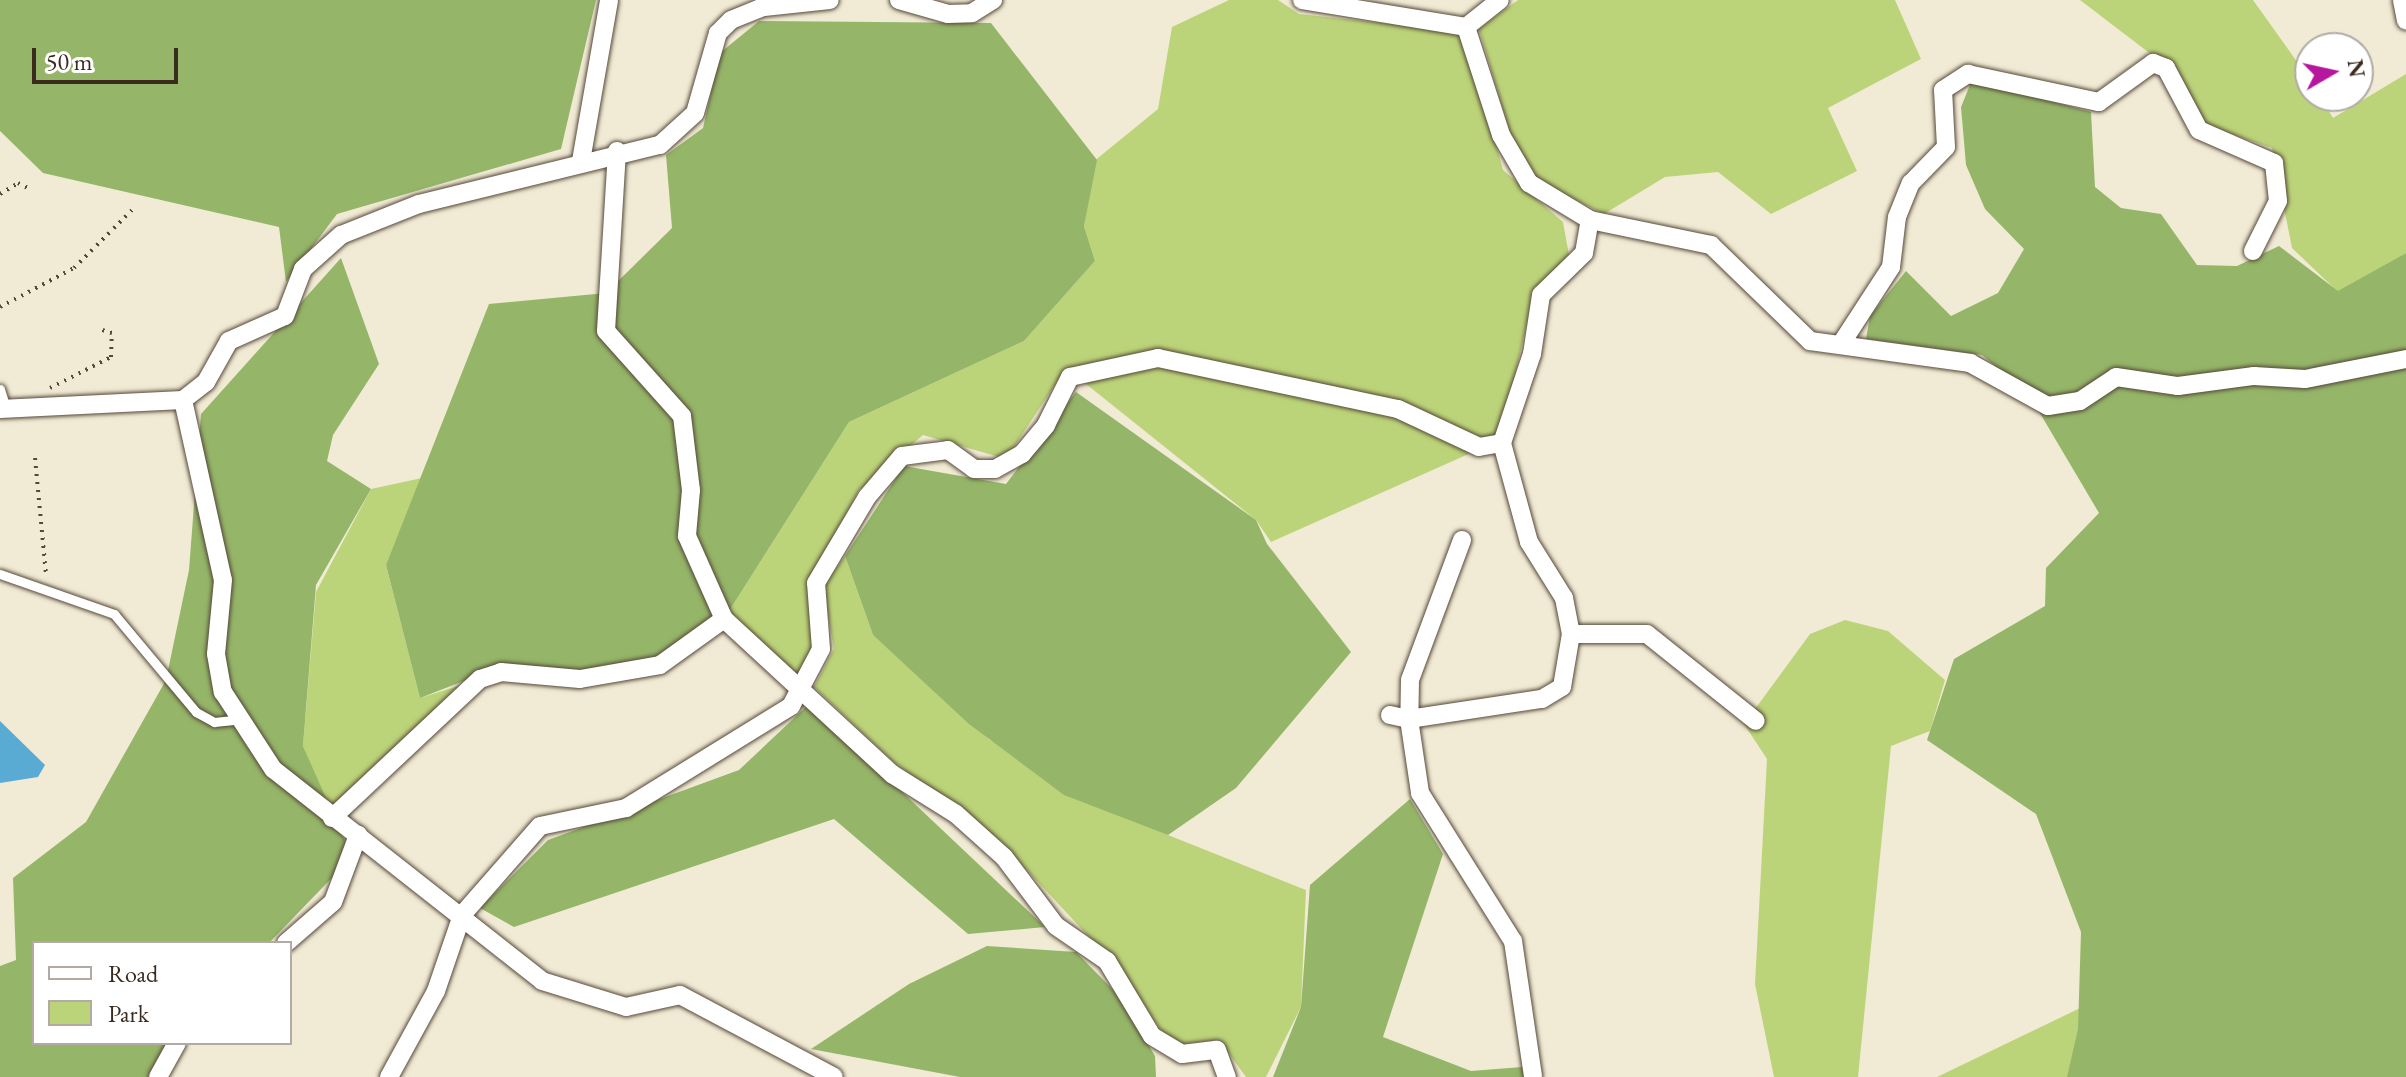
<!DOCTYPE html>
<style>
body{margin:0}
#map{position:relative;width:2406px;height:1077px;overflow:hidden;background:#f1ebd5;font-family:"EB Garamond",serif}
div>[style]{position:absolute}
.green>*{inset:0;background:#bcd479}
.forest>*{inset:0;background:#95b669}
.water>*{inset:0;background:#59abd4}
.path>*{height:4px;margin-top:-2px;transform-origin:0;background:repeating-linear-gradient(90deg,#564739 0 2px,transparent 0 8px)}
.roads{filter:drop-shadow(0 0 2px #564739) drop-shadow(0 0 2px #564739)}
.service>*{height:9px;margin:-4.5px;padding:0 4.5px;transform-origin:4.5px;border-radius:4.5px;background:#fff}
.minor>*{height:18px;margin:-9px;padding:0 9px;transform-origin:9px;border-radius:9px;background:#fff}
span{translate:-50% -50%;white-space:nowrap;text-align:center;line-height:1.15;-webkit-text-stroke:6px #fff;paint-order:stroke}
.legend{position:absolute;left:32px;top:941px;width:260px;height:104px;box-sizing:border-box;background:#fff;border:2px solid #b1aaa5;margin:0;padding:10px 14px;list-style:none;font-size:24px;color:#3b2a1e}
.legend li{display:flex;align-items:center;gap:16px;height:40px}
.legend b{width:40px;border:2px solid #b1aaa5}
.north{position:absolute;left:2294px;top:32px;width:80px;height:80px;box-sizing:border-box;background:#fff;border:2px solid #b1aaa5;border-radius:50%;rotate:81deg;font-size:22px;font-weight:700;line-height:32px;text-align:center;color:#3b2a1e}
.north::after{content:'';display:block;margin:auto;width:28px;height:36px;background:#b5179e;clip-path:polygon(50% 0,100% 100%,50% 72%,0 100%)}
.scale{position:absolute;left:32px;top:48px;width:146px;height:36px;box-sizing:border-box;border:4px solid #3b2a1e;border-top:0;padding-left:10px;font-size:24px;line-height:28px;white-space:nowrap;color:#3b2a1e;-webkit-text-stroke:6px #fff;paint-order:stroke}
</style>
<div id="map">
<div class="green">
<i style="clip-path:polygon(1229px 0,1278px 0,1299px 14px,1464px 32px,1503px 170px,1563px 222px,1569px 255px,1532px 301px,1500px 440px,1271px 542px,1256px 520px,1066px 368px,1006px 459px,923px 435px,859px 490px,810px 581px,816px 647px,800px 675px,724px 619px,849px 422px,1024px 341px,1095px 261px,1084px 226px,1093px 162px,1158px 109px,1172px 27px)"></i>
<i style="clip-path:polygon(1518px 0,1895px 0,1921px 59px,1828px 108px,1857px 171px,1771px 214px,1718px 172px,1665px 177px,1604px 214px,1538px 181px,1513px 143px,1479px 29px)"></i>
<i style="clip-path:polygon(2080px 0,2253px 0,2310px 80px,2310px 96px,2320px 96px,2333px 118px,2406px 74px,2406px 253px,2338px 292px,2292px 248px,2272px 148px,2200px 123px,2152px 55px)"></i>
<i style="clip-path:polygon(422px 478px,386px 565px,420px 698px,480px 679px,332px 818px,303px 746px,316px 592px,371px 489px)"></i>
<i style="clip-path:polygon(845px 556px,873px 635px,990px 740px,1168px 835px,1306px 890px,1301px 1007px,1266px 1077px,1246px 1077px,1219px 1040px,1182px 1044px,1162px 1032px,1121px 971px,1008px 850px,895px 763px,814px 687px,834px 649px,823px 587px)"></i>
<i style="clip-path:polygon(1845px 620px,1888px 631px,1945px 680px,1930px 731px,1891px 746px,1858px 1077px,1774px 1077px,1755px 984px,1767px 759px,1744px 724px,1810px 634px)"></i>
<i style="clip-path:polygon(2101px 998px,2185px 1077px,1937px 1077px)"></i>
</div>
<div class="forest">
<i style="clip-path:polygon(0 0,596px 0,561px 149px,337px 214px,286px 282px,279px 227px,43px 173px,0 131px)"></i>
<i style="clip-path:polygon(759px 21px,991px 23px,1097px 160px,1084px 226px,1095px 261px,1024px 341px,849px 422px,724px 619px,632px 670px,479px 675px,420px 698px,386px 565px,489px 304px,606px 293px,672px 228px,666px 155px,703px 128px,720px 53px)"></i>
<i style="clip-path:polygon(1972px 80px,2091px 112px,2095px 187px,2121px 208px,2161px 214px,2197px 265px,2237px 266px,2279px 246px,2338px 291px,2406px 253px,2406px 1077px,2067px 1077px,2078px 1029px,2081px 932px,2036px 814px,1927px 740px,1954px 659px,2045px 606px,2046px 568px,2099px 513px,2028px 393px,1982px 355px,1866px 339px,1870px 316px,1906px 271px,1951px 316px,1998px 293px,2024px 249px,1985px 209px,1966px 165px,1961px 107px)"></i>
<i style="clip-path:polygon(341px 258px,379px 364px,333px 435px,327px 461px,371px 489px,316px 585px,303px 746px,352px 857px,269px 943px,34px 943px,34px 1043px,175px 1043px,153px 1077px,0 1077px,0 966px,16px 960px,13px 878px,86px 822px,166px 680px,189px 570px,201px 414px)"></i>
<i style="clip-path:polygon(1076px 392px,1256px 520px,1267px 544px,1351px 652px,1236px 788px,1168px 835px,1064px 795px,969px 724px,873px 635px,845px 556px,904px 466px,1006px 484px)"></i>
<i style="clip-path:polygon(809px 704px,1045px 927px,968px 934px,834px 819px,514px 927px,480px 908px,548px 840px,739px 770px)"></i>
<i style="clip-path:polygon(1410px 799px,1443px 854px,1383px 1037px,1471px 1071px,1522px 1067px,1534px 1077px,1273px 1077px,1301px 1007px,1310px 885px)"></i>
<i style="clip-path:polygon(987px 946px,1076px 952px,1119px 996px,1155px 1056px,1156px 1077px,960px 1077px,811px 1049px,909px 984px)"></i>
</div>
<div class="water">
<i style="clip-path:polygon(0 721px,45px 765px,38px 777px,0 783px)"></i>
</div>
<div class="path">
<i style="left:0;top:194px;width:21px;rotate:-31deg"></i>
<i style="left:18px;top:183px;width:13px;rotate:27deg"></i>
<i style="left:0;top:307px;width:84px;rotate:-27.8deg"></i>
<i style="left:74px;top:268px;width:85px;rotate:-45deg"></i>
<i style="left:50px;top:388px;width:68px;rotate:-26.9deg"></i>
<i style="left:111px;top:357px;width:24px;rotate:-88deg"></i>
<i style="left:112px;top:333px;width:14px;rotate:-163deg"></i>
<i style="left:35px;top:458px;width:118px;rotate:84.6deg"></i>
</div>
<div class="roads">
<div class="service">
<i style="left:0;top:389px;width:21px;rotate:73deg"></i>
<i style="left:0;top:574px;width:121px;rotate:19.3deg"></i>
<i style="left:114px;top:614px;width:128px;rotate:50.1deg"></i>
<i style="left:196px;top:712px;width:21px;rotate:29deg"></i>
<i style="left:214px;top:722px;width:27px;rotate:-6deg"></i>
</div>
<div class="minor">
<i style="left:899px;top:0;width:51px;rotate:15.9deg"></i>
<i style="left:948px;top:14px;width:24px;rotate:-2deg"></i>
<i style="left:972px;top:13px;width:25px;rotate:-32deg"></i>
<i style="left:1302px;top:0;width:166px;rotate:9.3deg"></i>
<i style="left:1466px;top:27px;width:114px;rotate:72deg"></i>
<i style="left:1501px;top:135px;width:56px;rotate:59.7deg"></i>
<i style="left:1529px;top:183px;width:71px;rotate:31.2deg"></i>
<i style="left:1590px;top:220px;width:124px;rotate:11.7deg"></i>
<i style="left:1711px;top:245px;width:138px;rotate:44.1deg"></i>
<i style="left:1810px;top:341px;width:162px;rotate:7.8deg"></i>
<i style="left:1970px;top:363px;width:89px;rotate:28.9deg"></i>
<i style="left:2048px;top:406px;width:32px;rotate:-9deg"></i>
<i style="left:2080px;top:401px;width:43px;rotate:-33.7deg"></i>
<i style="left:2116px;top:377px;width:63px;rotate:8.3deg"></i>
<i style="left:2178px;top:386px;width:77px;rotate:-7.5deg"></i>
<i style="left:2254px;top:376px;width:51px;rotate:3.4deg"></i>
<i style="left:2305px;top:379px;width:103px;rotate:-11.2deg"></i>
<i style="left:2402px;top:0;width:21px;rotate:79deg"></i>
<i style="left:1466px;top:27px;width:43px;rotate:-38.5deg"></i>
<i style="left:617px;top:151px;width:180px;rotate:93.5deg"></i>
<i style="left:606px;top:331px;width:114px;rotate:48.2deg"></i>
<i style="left:682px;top:416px;width:75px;rotate:83.1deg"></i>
<i style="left:691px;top:490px;width:46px;rotate:95deg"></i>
<i style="left:687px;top:536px;width:91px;rotate:66deg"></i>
<i style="left:724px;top:619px;width:229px;rotate:42.7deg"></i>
<i style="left:892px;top:774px;width:75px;rotate:32deg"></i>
<i style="left:956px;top:814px;width:64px;rotate:41.9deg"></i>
<i style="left:1004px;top:857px;width:86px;rotate:53deg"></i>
<i style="left:1056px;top:926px;width:62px;rotate:34.5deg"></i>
<i style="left:1107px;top:961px;width:87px;rotate:59deg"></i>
<i style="left:1152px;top:1036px;width:35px;rotate:31deg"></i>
<i style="left:1182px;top:1054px;width:35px;rotate:-7deg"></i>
<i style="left:1217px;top:1050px;width:29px;rotate:70deg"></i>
<i style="left:581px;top:161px;width:163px;rotate:-80.1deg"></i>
<i style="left:1841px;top:344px;width:92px;rotate:-57deg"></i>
<i style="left:1891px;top:267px;width:50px;rotate:-83.2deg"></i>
<i style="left:1897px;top:217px;width:37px;rotate:-68deg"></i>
<i style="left:1911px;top:183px;width:50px;rotate:-45.8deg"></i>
<i style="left:1946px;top:147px;width:57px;rotate:-93deg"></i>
<i style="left:1943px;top:90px;width:30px;rotate:-33deg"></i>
<i style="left:1968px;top:74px;width:134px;rotate:12.1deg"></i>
<i style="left:2099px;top:102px;width:67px;rotate:-35.8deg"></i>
<i style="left:2153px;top:63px;width:14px;rotate:21deg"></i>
<i style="left:2166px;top:68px;width:70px;rotate:62deg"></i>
<i style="left:2199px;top:130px;width:82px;rotate:23.7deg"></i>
<i style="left:2274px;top:163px;width:38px;rotate:84deg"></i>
<i style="left:2278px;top:201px;width:56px;rotate:116.6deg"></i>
<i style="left:183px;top:400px;width:184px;rotate:77.5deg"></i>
<i style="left:223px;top:580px;width:74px;rotate:95.4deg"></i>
<i style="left:216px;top:654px;width:39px;rotate:80deg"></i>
<i style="left:223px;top:692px;width:92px;rotate:57deg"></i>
<i style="left:273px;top:769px;width:342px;rotate:38.2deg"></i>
<i style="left:542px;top:981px;width:88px;rotate:17.2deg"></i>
<i style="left:626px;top:1007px;width:55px;rotate:-12.5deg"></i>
<i style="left:680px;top:995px;width:174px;rotate:28deg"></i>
<i style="left:0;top:409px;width:183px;rotate:-2.8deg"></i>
<i style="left:183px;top:400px;width:29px;rotate:-38deg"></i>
<i style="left:206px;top:382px;width:47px;rotate:-60.7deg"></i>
<i style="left:229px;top:341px;width:61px;rotate:-24.1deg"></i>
<i style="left:285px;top:316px;width:50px;rotate:-69deg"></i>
<i style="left:303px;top:269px;width:51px;rotate:-41.8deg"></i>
<i style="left:341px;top:235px;width:84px;rotate:-21.7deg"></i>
<i style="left:419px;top:204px;width:248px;rotate:-13.8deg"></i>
<i style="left:660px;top:145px;width:47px;rotate:-42.4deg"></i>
<i style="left:695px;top:113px;width:83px;rotate:-74deg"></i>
<i style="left:718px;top:33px;width:18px;rotate:-45deg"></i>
<i style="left:731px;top:20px;width:35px;rotate:-22deg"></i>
<i style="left:764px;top:7px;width:66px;rotate:-6.1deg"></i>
<i style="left:1462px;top:540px;width:149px;rotate:110.4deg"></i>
<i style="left:1410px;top:680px;width:39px;rotate:91deg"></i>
<i style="left:1409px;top:719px;width:75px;rotate:81.5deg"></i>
<i style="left:1420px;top:793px;width:175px;rotate:57.9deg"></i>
<i style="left:1513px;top:941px;width:137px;rotate:81.6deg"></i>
<i style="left:1571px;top:634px;width:76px"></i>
<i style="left:1647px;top:634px;width:139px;rotate:38.6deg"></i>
<i style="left:1390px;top:715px;width:19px;rotate:12deg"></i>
<i style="left:1409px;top:719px;width:134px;rotate:-8.6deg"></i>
<i style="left:1542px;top:699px;width:23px;rotate:-31deg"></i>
<i style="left:1562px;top:687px;width:54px;rotate:-80.4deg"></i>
<i style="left:1571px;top:634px;width:37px;rotate:-101deg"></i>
<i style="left:1564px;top:598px;width:66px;rotate:-122deg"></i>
<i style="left:1529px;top:542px;width:103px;rotate:-105.3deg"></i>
<i style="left:1502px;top:443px;width:94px;rotate:-71.4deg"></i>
<i style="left:1532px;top:354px;width:60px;rotate:-81.3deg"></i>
<i style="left:1541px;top:295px;width:60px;rotate:-44.3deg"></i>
<i style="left:1584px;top:253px;width:34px;rotate:-80deg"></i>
<i style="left:332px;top:818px;width:203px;rotate:-43.2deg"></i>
<i style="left:480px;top:679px;width:22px;rotate:-18deg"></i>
<i style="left:501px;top:672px;width:79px;rotate:5.1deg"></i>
<i style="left:580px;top:679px;width:81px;rotate:-9.9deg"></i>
<i style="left:660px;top:665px;width:79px;rotate:-35.7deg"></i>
<i style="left:286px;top:943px;width:62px;rotate:-41.1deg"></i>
<i style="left:333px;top:902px;width:72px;rotate:-69.5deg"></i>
<i style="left:158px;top:1077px;width:39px;rotate:-61deg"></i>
<i style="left:389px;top:1077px;width:98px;rotate:-61.3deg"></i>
<i style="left:436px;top:991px;width:80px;rotate:-71.1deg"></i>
<i style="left:462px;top:915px;width:118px;rotate:-48.8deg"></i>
<i style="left:540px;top:826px;width:88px;rotate:-11.8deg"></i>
<i style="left:626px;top:808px;width:194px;rotate:-31.7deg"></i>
<i style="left:791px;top:706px;width:64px;rotate:-62.2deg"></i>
<i style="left:821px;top:649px;width:66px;rotate:-94.3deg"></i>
<i style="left:816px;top:583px;width:100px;rotate:-59.3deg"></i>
<i style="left:867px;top:497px;width:54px;rotate:-49.5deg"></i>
<i style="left:902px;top:456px;width:46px;rotate:-7.4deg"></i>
<i style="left:948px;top:450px;width:32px;rotate:36deg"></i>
<i style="left:974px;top:469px;width:21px"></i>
<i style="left:995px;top:469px;width:31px;rotate:-29deg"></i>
<i style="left:1022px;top:454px;width:38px;rotate:-50deg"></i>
<i style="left:1046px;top:425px;width:54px;rotate:-63.4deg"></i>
<i style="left:1070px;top:377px;width:90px;rotate:-12.2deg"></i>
<i style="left:1158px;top:358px;width:245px;rotate:12deg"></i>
<i style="left:1398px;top:409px;width:89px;rotate:25.1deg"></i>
<i style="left:1479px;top:447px;width:23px;rotate:-10deg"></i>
</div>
</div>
<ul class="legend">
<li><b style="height:10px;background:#fff"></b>Road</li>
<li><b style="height:22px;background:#bcd479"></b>Park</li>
</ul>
<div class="north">N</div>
<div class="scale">50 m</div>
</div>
